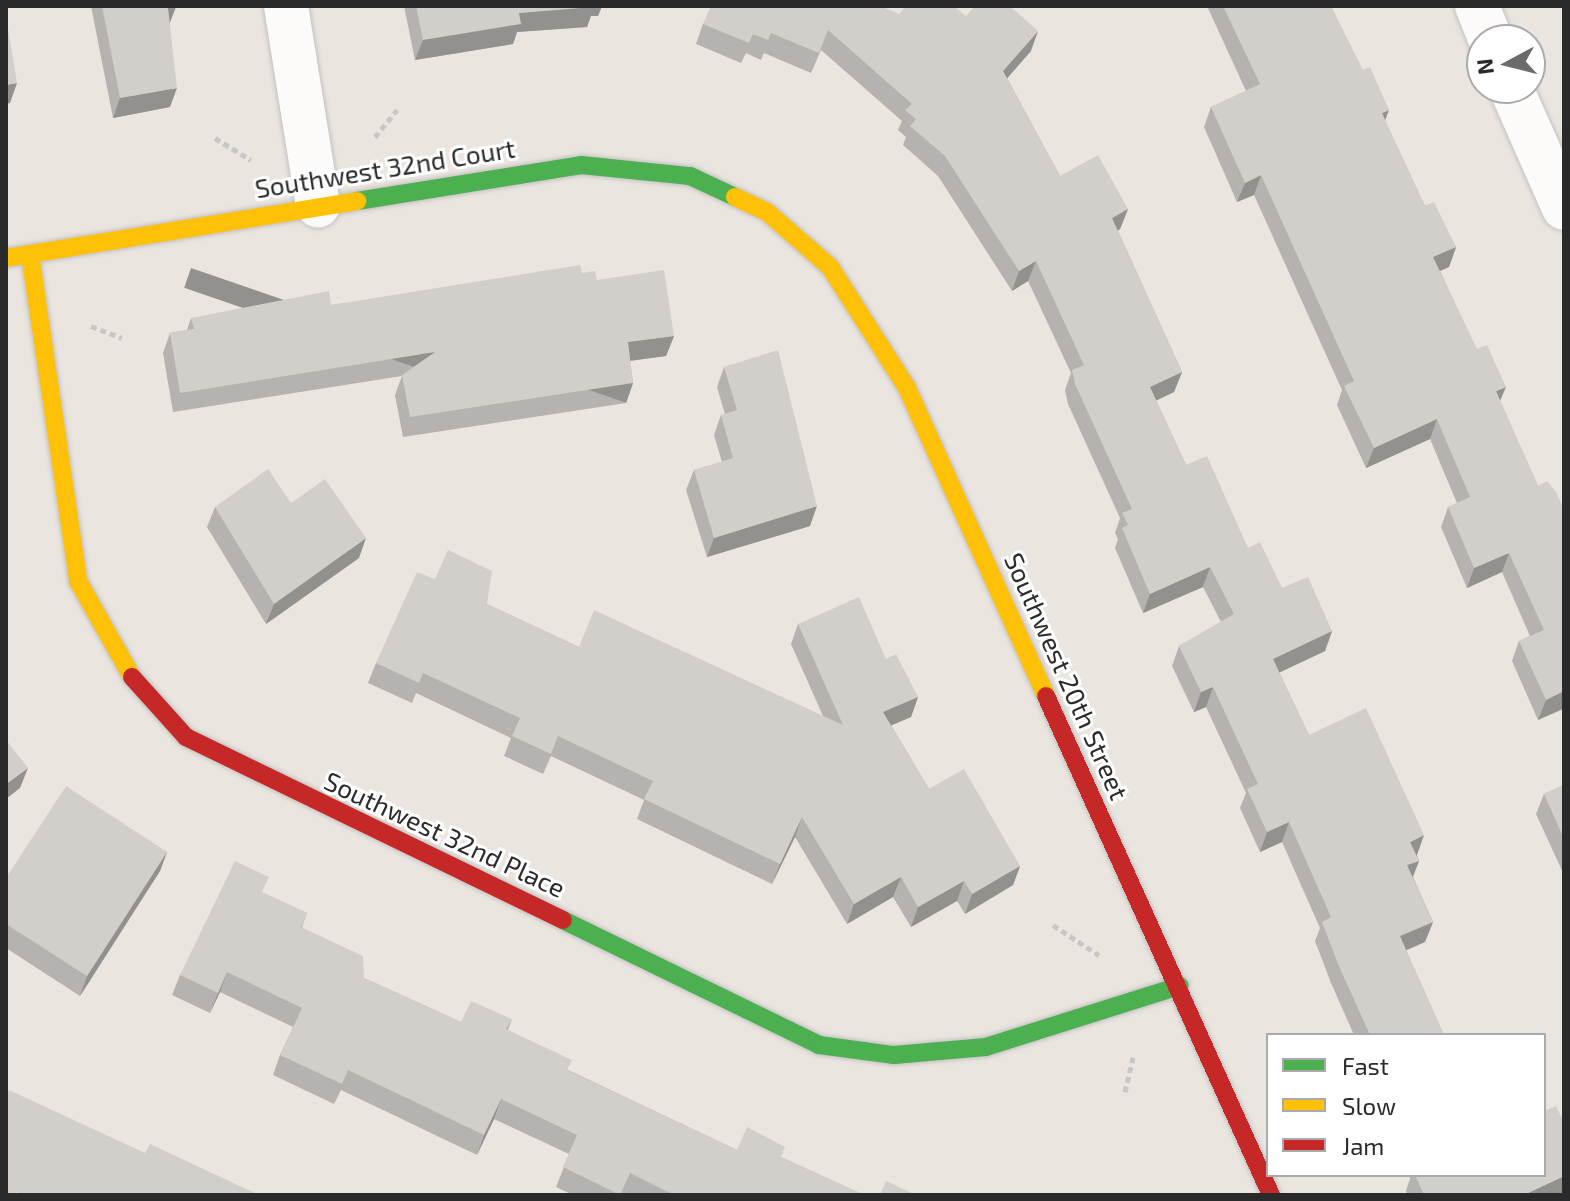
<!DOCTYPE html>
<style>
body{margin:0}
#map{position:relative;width:1570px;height:1201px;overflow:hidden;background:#eae5df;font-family:"Exo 2",sans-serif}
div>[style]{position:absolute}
.path>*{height:5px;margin-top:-2.5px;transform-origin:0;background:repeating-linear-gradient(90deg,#c8c7c7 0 6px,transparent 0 10px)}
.roads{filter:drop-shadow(0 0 2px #c3c1c1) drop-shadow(0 0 2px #c3c1c1)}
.street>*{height:44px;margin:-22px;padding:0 22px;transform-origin:22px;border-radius:22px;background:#fcfbfa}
.fast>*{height:18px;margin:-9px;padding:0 9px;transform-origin:9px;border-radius:9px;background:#4caf50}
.slow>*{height:18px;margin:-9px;padding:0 9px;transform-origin:9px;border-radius:9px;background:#ffc107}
.jam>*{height:18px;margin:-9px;padding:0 9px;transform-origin:9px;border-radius:9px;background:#c62828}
.wall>*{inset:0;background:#b5b2af}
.shaded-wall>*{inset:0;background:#93918e;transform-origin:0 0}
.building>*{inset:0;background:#d2cfcb}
span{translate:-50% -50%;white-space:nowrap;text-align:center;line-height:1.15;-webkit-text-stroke:6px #fff;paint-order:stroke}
.street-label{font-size:26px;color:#2a2a2a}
.frame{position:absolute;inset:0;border:8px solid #2a2a2a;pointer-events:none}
.legend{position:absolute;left:1266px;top:1033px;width:280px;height:144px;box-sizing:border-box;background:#fff;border:2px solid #aaa;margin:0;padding:10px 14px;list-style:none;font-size:24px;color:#2a2a2a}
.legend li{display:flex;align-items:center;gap:16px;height:40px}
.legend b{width:40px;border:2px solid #aaa}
.north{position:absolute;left:1466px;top:24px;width:80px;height:80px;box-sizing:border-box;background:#fff;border:2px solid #aaa;border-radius:50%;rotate:263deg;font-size:22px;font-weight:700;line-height:32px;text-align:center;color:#2a2a2a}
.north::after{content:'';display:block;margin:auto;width:28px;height:36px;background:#6d6b69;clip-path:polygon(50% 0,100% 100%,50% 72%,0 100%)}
</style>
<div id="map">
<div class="path">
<i style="left:375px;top:137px;width:35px;rotate:-51deg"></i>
<i style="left:215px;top:138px;width:42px;rotate:31.4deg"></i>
<i style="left:91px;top:326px;width:33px;rotate:21deg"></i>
<i style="left:1053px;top:925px;width:55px;rotate:33.1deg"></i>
<i style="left:1125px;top:1092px;width:39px;rotate:-77deg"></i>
</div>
<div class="roads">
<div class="street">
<i style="left:286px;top:6px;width:202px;rotate:80.9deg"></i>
<i style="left:1477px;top:6px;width:37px;rotate:68deg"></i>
<i style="left:1511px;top:88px;width:131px;rotate:66.2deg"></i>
</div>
<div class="fast">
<i style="left:357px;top:201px;width:227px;rotate:-9.1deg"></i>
<i style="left:581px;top:165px;width:110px;rotate:5.8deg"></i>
<i style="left:690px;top:176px;width:50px;rotate:25deg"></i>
<i style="left:563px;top:920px;width:285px;rotate:26deg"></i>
<i style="left:819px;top:1045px;width:76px;rotate:7.6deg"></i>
<i style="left:894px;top:1055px;width:92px;rotate:-5deg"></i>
<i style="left:986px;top:1047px;width:203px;rotate:-17.5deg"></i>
</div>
<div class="slow">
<i style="left:735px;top:197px;width:35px;rotate:25deg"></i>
<i style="left:767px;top:212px;width:84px;rotate:41.1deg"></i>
<i style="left:830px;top:267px;width:143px;rotate:57.5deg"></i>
<i style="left:907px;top:388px;width:338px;rotate:65.7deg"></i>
<i style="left:30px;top:254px;width:331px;rotate:81.6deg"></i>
<i style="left:78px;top:581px;width:110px;rotate:60.6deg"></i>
<i style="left:6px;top:258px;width:356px;rotate:-9.2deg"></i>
</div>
<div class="jam">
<i style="left:132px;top:677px;width:81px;rotate:48deg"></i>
<i style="left:186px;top:737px;width:419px;rotate:25.9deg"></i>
<i style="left:1046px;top:696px;width:547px;rotate:65.73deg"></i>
</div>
</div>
<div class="wall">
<i style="clip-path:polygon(91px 6px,175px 6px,170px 23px,170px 107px,113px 118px)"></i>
<i style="clip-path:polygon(404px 6px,602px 6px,598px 16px,591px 16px,587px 27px,517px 32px,513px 44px,415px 60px)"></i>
<i style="clip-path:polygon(1207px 6px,1331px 6px,1425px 206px,1456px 247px,1449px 267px,1440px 271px,1500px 401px,1538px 486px,1564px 509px,1564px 709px,1538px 720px,1512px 661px,1519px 641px,1530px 636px,1502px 572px,1467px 588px,1441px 527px,1448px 507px,1457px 503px,1430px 439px,1366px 468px,1337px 405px,1342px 390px,1254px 195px,1237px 202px,1204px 127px,1211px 107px,1246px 91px)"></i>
<i style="clip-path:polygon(899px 14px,966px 16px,1031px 51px,1007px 78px,1060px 176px,1128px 209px,1120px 229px,1118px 231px,1182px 372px,1174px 392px,1156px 400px,1186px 465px,1248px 548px,1282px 588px,1332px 631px,1325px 651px,1279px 672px,1309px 735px,1417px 855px,1419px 861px,1413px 877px,1433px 922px,1425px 942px,1406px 950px,1444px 1035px,1354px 1035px,1331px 983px,1315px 941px,1320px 928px,1282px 842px,1260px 852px,1240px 808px,1246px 793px,1206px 707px,1194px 712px,1172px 666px,1179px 646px,1221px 622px,1203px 587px,1143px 613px,1115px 548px,1118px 539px,1115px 533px,1120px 518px,1068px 404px,1065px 390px,1071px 373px,1028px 281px,1012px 291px,938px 176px,903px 145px,906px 137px,898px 130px,902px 121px,821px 50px,811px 73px,764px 53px,761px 60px,746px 53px,741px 63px,696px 44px,703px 24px)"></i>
<i style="clip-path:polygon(582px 273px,597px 280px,674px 336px,666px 356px,630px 361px,633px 383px,626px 403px,403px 437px,395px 395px,402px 376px,173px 412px,163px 353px,170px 333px,187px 330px,191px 318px,331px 305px)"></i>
<i style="clip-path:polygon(724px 367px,810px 526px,707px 557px,686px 490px,694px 470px,722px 462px,714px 435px,721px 415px,725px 414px,717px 387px)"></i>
<i style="clip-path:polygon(291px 503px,359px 558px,266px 624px,207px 527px,215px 507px)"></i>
<i style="clip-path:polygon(487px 604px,579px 647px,823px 716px,791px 644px,798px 624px,886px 659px,918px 697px,911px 717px,891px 725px,929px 789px,1020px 866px,1013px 885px,965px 914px,957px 901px,911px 927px,893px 897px,847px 924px,795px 837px,772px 884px,637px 819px,644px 800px,551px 756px,543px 774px,504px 756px,511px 738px,416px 693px,412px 703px,368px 683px,376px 663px)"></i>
<i style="clip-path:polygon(1564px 785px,1564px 875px,1536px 814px,1544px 794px)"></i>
<i style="clip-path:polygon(167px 852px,160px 871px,80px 996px,6px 948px,6px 878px)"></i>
<i style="clip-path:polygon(263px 893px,307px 913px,302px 927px,364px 978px,461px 1022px,512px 1019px,508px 1030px,568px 1070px,737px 1150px,781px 1157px,864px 1195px,627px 1195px,623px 1193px,622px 1195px,573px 1195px,556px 1187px,569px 1154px,494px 1119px,477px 1155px,341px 1090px,334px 1104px,273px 1075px,280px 1055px,293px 1027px,220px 992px,210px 1013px,172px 995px,180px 975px)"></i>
<i style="clip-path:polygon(1411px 1175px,1544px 1175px,1558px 1195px,1407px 1195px,1406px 1191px)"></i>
</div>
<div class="shaded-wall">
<i style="clip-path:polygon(590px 6px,602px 6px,598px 16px,591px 16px,587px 27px,517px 32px,513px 44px,415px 60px,423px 40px,519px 13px)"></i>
<i style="clip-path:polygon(176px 7px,168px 27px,168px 8px)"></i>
<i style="clip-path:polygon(1038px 31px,1031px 51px,996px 91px,1003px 71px)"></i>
<i style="clip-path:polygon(17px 83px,10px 103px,6px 104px,6px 85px)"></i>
<i style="clip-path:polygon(177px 88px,170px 107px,113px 118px,120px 98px)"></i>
<i style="clip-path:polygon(1389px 110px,1382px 129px,1382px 113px)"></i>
<i style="clip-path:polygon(1261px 175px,1254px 195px,1237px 202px,1245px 183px)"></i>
<i style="clip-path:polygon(1128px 209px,1120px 229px,1105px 238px,1112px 218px)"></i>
<i style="clip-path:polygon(1456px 247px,1449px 267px,1426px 277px,1433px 257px)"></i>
<i style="clip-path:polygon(1036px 261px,1028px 281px,1012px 291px,1019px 271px)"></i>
<i style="clip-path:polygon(674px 336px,666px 356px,620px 362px,628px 342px)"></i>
<i style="left:435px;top:352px;width:21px;height:258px;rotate:109deg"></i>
<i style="clip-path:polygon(1182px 372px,1174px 392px,1143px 407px,1150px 387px)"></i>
<i style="left:633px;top:383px;width:21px;height:226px;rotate:109deg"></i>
<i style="clip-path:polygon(1506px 387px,1498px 406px,1496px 391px)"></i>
<i style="clip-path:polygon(1437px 419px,1430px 439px,1366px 468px,1374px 448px)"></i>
<i style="clip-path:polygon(817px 506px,810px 526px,707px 557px,714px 538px)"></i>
<i style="clip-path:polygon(366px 538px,359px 558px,266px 624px,274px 604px)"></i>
<i style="clip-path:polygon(1509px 553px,1502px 572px,1467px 588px,1474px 568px)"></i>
<i style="clip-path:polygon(1210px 567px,1203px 587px,1143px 613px,1150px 594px)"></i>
<i style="clip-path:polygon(1332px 631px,1325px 651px,1266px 679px,1273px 659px)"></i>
<i style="clip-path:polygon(1213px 687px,1206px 707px,1194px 712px,1201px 692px)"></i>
<i style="clip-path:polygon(1564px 691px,1564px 708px,1538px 720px,1546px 700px)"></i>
<i style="clip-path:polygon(918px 697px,911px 717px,876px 732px,883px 712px)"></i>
<i style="clip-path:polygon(28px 768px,20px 788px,6px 799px,6px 784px)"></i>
<i style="clip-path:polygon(802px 817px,795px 837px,772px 884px,780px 864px)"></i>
<i style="clip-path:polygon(1289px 822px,1282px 842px,1260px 852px,1267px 832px)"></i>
<i style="clip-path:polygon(1424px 835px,1417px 855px,1403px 862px,1410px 842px)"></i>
<i style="clip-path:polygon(167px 852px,160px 871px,80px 996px,87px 976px)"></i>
<i style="clip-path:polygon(1419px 861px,1411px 881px,1407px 865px)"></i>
<i style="clip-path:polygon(1020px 866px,1013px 885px,965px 914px,972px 894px)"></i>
<i style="clip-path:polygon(901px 877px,893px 897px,847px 924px,854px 904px)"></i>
<i style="clip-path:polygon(964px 881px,957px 901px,911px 927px,918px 907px)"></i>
<i style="clip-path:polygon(1433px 922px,1425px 942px,1393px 956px,1400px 936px)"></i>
<i style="clip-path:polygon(227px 972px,220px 992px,210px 1013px,218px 993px)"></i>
<i style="clip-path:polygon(501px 1099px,494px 1119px,477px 1155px,484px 1135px)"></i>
<i style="clip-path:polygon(1564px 1176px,1564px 1192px,1558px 1195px,1524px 1195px)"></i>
</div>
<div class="building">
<i style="clip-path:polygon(102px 6px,175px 6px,176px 7px,168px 8px,177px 88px,120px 98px)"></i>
<i style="clip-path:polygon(416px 6px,594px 6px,594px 7px,519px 13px,521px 24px,423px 40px)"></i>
<i style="clip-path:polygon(711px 6px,881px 6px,899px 14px,906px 6px,954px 6px,966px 16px,975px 6px,1010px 6px,1038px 31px,1003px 71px,1060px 176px,1098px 155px,1128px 209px,1112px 218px,1182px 372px,1150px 387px,1186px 465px,1207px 456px,1248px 548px,1260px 542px,1282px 588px,1308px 577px,1332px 631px,1273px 659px,1309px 735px,1366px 708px,1424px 835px,1410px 842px,1419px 861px,1407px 865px,1433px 922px,1400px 936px,1444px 1035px,1370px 1035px,1338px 964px,1322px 922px,1331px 917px,1289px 822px,1267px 832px,1247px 789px,1258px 784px,1213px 687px,1201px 692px,1179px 646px,1234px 614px,1210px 567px,1150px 594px,1122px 528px,1128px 525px,1122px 513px,1132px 509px,1075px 384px,1072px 370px,1084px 365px,1036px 261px,1019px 271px,945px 156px,910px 126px,916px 119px,905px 110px,912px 104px,828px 30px,819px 53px,771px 33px,768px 40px,753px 34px,749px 43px,703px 24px)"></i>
<i style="clip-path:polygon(1223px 6px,1331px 6px,1363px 70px,1370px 67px,1389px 110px,1382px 113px,1425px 206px,1434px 202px,1456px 247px,1433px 257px,1477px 349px,1487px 345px,1506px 387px,1496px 391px,1538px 486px,1547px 481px,1556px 492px,1564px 509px,1564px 691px,1546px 700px,1519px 641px,1544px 630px,1509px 553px,1474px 568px,1448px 507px,1470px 497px,1437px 419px,1374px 448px,1344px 386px,1354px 381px,1261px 175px,1245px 183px,1211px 107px,1260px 84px)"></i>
<i style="clip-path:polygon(6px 17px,17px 83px,6px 85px)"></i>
<i style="clip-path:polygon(580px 265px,582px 273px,595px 271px,597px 280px,664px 270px,674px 336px,628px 342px,633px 383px,410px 417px,402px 375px,435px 352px,180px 393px,170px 333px,194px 329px,191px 318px,329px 291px,331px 305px)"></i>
<i style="clip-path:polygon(778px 350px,817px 506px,714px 538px,694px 470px,733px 458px,721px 415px,737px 410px,724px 367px)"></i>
<i style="clip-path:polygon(268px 469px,291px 503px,325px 479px,366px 538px,274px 604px,215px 507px)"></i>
<i style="clip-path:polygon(448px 550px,492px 571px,487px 604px,579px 647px,594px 610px,843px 725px,798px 624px,859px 597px,886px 659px,896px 654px,918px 697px,883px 712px,929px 789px,964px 769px,1020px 866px,972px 894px,964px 881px,918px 907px,901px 877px,854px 904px,802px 817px,780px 864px,644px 799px,653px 781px,558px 736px,551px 754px,512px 736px,520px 718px,423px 673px,419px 683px,376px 663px,417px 572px,435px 579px)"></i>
<i style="clip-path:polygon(6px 740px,28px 768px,6px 784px)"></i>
<i style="clip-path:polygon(1564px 785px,1564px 839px,1544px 794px)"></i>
<i style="clip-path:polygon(66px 786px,167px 852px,87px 976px,6px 924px,6px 878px)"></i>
<i style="clip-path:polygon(235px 861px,269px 877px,262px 892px,307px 913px,301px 927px,363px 956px,364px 978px,461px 1022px,471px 1001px,512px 1019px,506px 1029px,572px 1060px,567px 1070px,737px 1150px,747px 1127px,785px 1147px,781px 1157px,864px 1195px,674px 1195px,630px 1173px,620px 1195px,563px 1167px,577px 1135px,501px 1099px,484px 1135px,348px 1070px,342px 1084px,280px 1055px,302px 1008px,227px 972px,218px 993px,180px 975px)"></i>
<i style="clip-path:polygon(9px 1090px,145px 1153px,150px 1144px,257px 1194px,256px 1195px,22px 1195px,16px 1192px,15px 1195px,6px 1195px,6px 1098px)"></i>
<i style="clip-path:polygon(1556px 1106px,1564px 1122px,1564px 1176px,1524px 1195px,1424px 1195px,1415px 1175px,1544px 1175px,1544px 1111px)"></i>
<i style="clip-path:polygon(886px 1181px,916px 1195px,880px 1195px)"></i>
</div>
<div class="street-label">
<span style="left:385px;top:168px;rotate:-9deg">Southwest 32nd Court</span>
<span style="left:1067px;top:676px;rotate:66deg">Southwest 20th Street</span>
<span style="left:445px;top:834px;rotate:25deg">Southwest 32nd Place</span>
</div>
<div class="frame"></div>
<ul class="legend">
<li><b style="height:10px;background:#4caf50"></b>Fast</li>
<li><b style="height:10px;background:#ffc107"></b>Slow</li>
<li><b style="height:10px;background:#c62828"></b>Jam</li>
</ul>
<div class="north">N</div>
</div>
